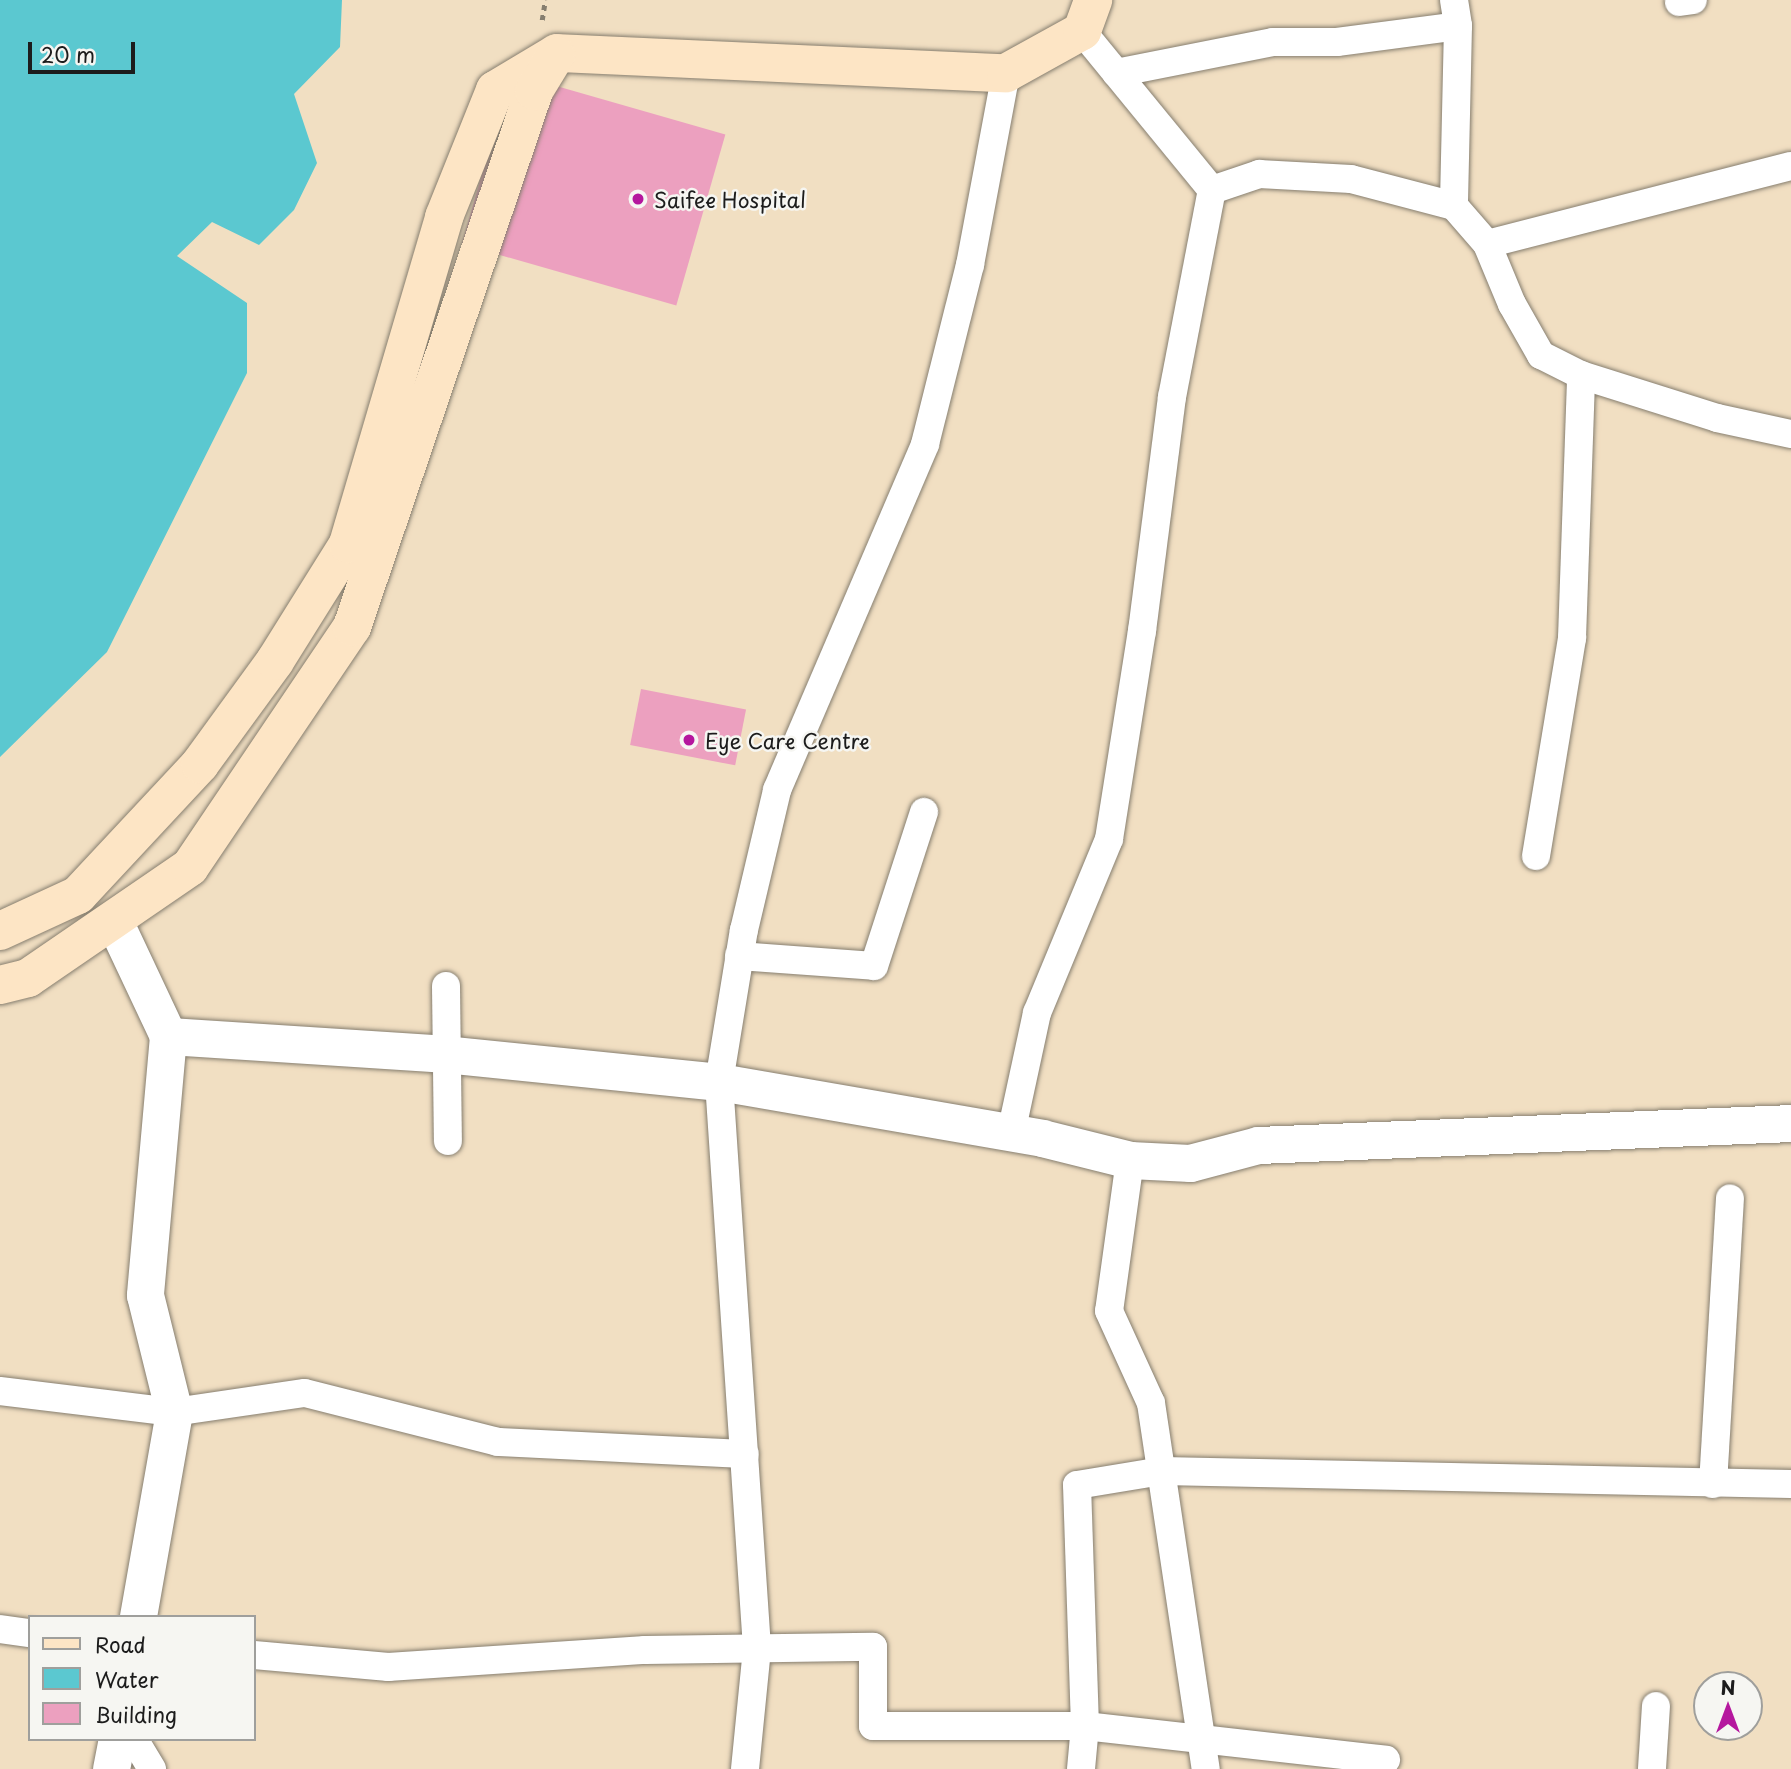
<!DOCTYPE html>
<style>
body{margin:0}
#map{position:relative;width:1791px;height:1769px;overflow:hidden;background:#f1dfc2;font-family:"Playpen Sans",sans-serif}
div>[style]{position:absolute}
.water>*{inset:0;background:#5bc8d0}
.building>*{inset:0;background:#eca0bf;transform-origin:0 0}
.path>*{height:4.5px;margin-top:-2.25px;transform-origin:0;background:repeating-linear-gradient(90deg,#867e6f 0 5px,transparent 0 10px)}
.roads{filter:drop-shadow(0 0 2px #867e6f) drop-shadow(0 0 2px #867e6f)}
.minor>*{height:28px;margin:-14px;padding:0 14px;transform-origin:14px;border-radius:14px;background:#fff}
.tertiary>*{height:37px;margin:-18.5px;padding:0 18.5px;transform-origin:18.5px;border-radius:18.5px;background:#fff}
.secondary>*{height:38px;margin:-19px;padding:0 19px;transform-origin:19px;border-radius:19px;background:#fde5c5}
.dots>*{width:19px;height:19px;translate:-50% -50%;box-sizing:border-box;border:4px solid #f6f6f2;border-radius:50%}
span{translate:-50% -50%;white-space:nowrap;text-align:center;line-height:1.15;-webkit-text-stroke:5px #f6f6f2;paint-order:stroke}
.poi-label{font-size:21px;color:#1c1c1c}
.left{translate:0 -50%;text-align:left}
.legend{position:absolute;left:28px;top:1615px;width:228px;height:126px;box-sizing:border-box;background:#f6f6f2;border:2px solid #9f9f9c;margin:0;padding:9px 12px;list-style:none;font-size:21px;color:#1c1c1c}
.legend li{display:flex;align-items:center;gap:14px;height:35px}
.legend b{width:35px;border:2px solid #9f9f9c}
.north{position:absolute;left:1693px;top:1671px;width:70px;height:70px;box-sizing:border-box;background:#f6f6f2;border:2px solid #9f9f9c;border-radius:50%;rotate:0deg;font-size:19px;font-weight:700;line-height:28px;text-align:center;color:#1c1c1c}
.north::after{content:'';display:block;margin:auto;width:24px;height:32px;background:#b5179e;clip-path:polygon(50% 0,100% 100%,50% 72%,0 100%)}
.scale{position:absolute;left:28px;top:42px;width:107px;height:32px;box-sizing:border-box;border:4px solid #1c1c1c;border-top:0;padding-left:9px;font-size:21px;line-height:24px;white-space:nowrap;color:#1c1c1c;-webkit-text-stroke:5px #f6f6f2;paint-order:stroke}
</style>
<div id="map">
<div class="water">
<i style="clip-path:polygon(0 0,342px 0,340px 47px,294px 94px,317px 163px,294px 210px,259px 245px,212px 222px,177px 256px,247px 303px,247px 373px,107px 652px,0 757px)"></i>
</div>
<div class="building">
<i style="left:511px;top:73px;width:223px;height:178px;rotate:16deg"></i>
<i style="left:641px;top:689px;width:107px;height:57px;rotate:11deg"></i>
</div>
<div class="path">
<i style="left:542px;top:20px;width:20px;rotate:-81deg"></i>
</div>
<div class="roads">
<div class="minor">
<i style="left:1454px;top:0;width:26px;rotate:81deg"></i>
<i style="left:1458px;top:26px;width:180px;rotate:91.3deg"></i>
<i style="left:1679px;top:2px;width:14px;rotate:-8deg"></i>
<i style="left:1116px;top:73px;width:160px;rotate:-11.2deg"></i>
<i style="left:1273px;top:42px;width:64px"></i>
<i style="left:1337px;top:42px;width:122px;rotate:-7.5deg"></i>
<i style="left:1212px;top:190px;width:50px;rotate:-18.8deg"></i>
<i style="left:1259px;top:174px;width:92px;rotate:3.1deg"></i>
<i style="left:1351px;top:179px;width:106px;rotate:14.7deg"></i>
<i style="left:1454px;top:206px;width:50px;rotate:49deg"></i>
<i style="left:1487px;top:244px;width:314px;rotate:-14.4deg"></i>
<i style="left:1487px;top:244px;width:65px;rotate:67.4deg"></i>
<i style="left:1512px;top:304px;width:59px;rotate:60.4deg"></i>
<i style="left:1541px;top:355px;width:45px;rotate:26.6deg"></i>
<i style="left:1581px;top:375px;width:143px;rotate:17.5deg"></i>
<i style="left:1717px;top:418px;width:76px;rotate:12.2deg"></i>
<i style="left:1536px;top:856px;width:221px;rotate:-80.6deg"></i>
<i style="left:1572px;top:638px;width:263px;rotate:-88deg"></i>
<i style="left:739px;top:956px;width:135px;rotate:4.2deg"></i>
<i style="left:874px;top:966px;width:162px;rotate:-72deg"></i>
<i style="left:446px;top:986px;width:155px;rotate:89.3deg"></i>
<i style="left:1011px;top:1133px;width:123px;rotate:-77.8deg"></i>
<i style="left:1037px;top:1013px;width:188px;rotate:-67.5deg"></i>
<i style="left:1109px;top:839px;width:211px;rotate:-81deg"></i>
<i style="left:1142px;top:631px;width:236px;rotate:-82.7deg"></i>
<i style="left:1172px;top:397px;width:211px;rotate:-79.1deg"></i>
<i style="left:1212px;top:190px;width:205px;rotate:-129.3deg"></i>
<i style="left:1130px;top:1160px;width:152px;rotate:97.9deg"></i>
<i style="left:1109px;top:1311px;width:101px;rotate:65.5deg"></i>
<i style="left:1151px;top:1403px;width:370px;rotate:81.5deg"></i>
<i style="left:0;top:1391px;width:175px;rotate:6.9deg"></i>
<i style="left:174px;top:1412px;width:132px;rotate:-8.3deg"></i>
<i style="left:305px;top:1393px;width:199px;rotate:14.2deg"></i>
<i style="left:498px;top:1442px;width:247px;rotate:2.8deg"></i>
<i style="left:1713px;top:1484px;width:286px;rotate:-86.6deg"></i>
<i style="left:0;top:1629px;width:30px;rotate:8deg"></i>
<i style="left:254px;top:1655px;width:135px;rotate:5.1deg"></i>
<i style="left:388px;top:1667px;width:258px;rotate:-3.8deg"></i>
<i style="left:645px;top:1650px;width:228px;rotate:-0.8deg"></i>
<i style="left:873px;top:1647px;width:79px;rotate:90deg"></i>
<i style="left:873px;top:1726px;width:212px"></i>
<i style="left:1085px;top:1726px;width:303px;rotate:6.4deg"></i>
<i style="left:134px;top:1739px;width:35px;rotate:59deg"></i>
<i style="left:745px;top:1769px;width:122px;rotate:-84.3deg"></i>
<i style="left:757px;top:1648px;width:567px;rotate:-93.84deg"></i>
<i style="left:719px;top:1082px;width:154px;rotate:-80.7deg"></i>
<i style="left:744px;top:930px;width:144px;rotate:-76.7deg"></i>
<i style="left:777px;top:790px;width:376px;rotate:-66.8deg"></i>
<i style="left:925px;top:444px;width:185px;rotate:-75.9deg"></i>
<i style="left:970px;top:265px;width:195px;rotate:-79.4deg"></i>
<i style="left:1081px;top:1769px;width:43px;rotate:-84.7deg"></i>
<i style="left:1085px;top:1726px;width:241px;rotate:-91.9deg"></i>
<i style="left:1077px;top:1485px;width:86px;rotate:-9.4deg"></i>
<i style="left:1162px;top:1471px;width:629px;rotate:1.18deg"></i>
<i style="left:1652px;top:1769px;width:63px;rotate:-86.4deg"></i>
</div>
<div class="tertiary">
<i style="left:114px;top:921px;width:127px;rotate:64.8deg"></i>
<i style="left:168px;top:1036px;width:260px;rotate:95.1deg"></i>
<i style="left:145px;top:1295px;width:121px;rotate:76.1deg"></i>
<i style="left:174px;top:1412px;width:208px;rotate:100deg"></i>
<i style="left:168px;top:1036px;width:277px;rotate:3.7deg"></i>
<i style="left:444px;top:1054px;width:276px;rotate:5.8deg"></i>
<i style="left:719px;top:1082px;width:328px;rotate:9.8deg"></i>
<i style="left:1042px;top:1138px;width:91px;rotate:14deg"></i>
<i style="left:1130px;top:1160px;width:60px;rotate:2.9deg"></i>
<i style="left:1190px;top:1163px;width:70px;rotate:-14.8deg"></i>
<i style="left:1258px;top:1145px;width:533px;rotate:-2.36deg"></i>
<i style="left:111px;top:1769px;width:31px;rotate:-79deg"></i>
</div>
<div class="secondary">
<i style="left:0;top:931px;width:86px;rotate:-24.8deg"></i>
<i style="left:78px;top:895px;width:179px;rotate:-47deg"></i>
<i style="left:200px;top:764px;width:127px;rotate:-53.9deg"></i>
<i style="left:275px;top:661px;width:138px;rotate:-58deg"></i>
<i style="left:348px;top:544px;width:341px;rotate:-73.6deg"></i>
<i style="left:444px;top:217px;width:137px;rotate:-68.1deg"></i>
<i style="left:495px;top:90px;width:72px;rotate:-30.8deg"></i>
<i style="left:557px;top:53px;width:449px;rotate:2.6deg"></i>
<i style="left:1006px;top:73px;width:87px;rotate:-28.9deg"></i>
<i style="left:1082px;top:31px;width:33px;rotate:-70deg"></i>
<i style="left:0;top:985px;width:29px;rotate:-14deg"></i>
<i style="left:28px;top:978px;width:196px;rotate:-34.4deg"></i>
<i style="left:190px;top:867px;width:290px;rotate:-56deg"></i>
<i style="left:352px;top:627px;width:566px;rotate:-71.24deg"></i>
<i style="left:534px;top:91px;width:42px;rotate:-58.6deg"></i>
</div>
</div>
<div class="dots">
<i style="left:638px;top:199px;background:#b5179e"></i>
<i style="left:689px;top:740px;background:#b5179e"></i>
</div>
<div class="poi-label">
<span class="left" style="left:654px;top:199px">Saifee Hospital</span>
<span class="left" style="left:705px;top:740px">Eye Care Centre</span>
</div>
<ul class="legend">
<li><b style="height:9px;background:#fde5c5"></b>Road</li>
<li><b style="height:19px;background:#5bc8d0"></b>Water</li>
<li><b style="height:19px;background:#eca0bf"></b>Building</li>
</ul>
<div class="north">N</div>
<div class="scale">20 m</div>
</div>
